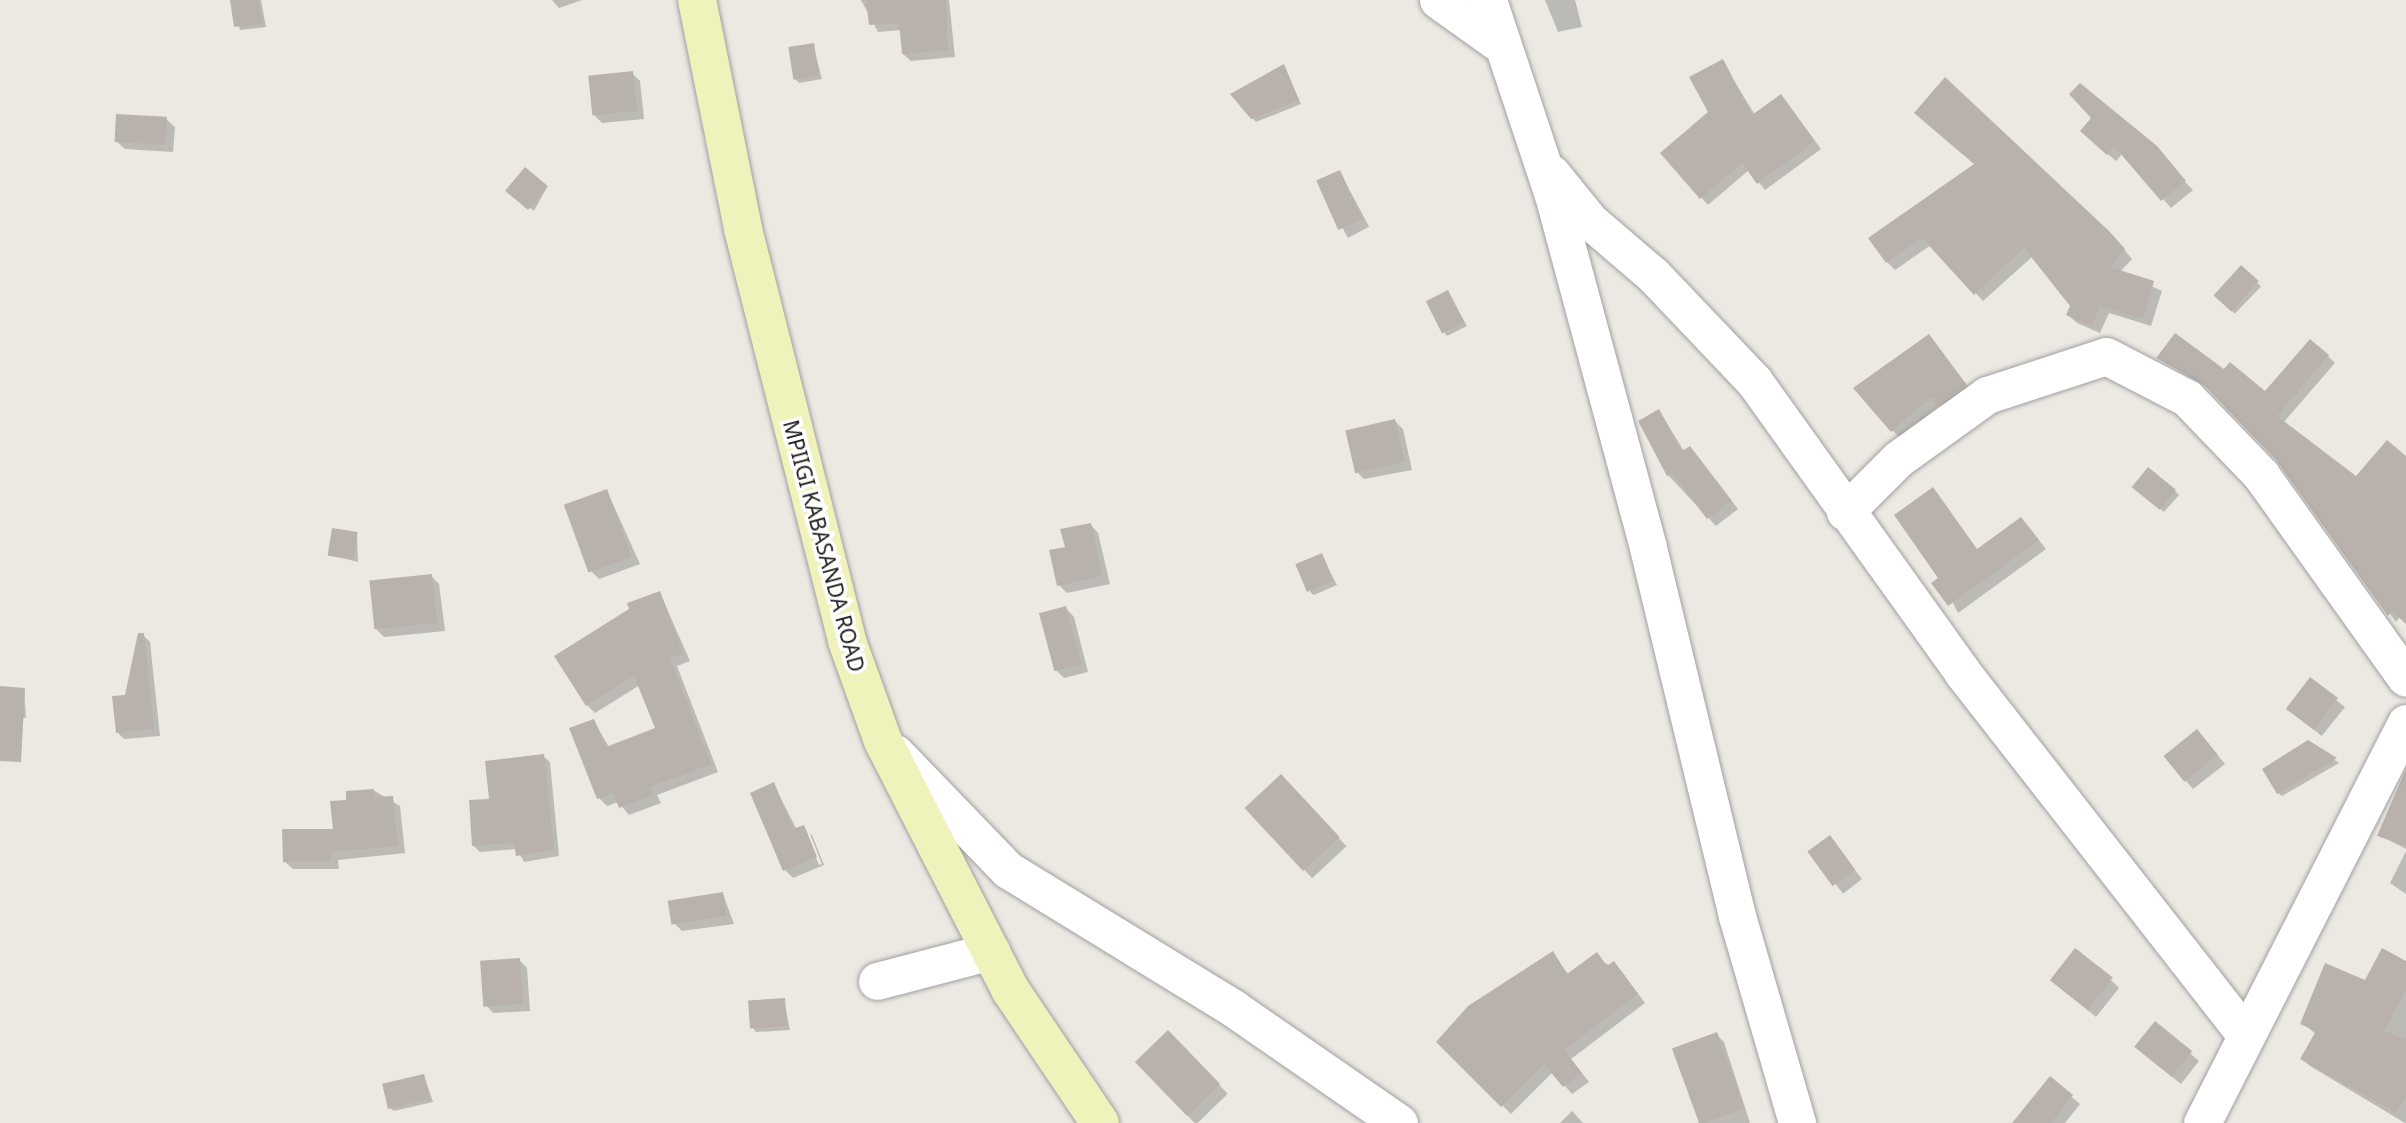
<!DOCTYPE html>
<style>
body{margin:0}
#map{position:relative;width:2406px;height:1123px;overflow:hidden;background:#ece9e3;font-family:"Noto Sans",sans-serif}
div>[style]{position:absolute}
.shadow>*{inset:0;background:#0003;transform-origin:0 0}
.building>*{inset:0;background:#b9b2ac;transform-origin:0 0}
.roads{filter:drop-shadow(0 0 2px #a0a0a0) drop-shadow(0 0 2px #a0a0a0)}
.minor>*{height:37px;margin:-18.5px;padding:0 18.5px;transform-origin:18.5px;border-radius:18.5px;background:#fff}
.secondary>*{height:38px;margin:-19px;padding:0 19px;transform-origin:19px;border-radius:19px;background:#f0f2bb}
span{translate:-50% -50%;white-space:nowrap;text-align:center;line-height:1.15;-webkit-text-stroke:7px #fff;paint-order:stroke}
.street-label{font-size:21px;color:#1c1c1c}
</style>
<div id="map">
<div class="shadow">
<i style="clip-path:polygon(232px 0,261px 0,266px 27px,240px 30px)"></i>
<i style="clip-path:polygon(552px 0,582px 0,559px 8px)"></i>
<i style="clip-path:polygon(861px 0,949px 0,955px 57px,911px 61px,903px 54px,901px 30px,878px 32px)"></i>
<i style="clip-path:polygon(1545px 0,1575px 0,1582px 27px,1558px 32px)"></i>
<i style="clip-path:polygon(813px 45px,822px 79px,799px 83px,795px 79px)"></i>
<i style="clip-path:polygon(1722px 61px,1755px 115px,1781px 96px,1821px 149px,1765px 190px,1749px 170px,1708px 205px,1701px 197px)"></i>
<i style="clip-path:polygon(1284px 67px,1301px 104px,1256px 122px,1252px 118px)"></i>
<i style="clip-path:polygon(632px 73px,640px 81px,644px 119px,602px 123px,594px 115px)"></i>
<i style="clip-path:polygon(2080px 85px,2185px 182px,2193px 190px,2171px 208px,2123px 153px,2116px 161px,2090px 139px,2093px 118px)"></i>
<i style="clip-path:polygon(166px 119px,175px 127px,173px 152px,125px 149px,116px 141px)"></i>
<i style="clip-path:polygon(1976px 165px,2118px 242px,2132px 259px,2120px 272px,2162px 291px,2151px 326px,2109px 313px,2100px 333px,2077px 323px,2068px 315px,2072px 305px,2033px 256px,1983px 301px,1931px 245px,1895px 270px,1887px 262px)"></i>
<i style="left:1340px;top:172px;width:62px;height:24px;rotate:62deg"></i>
<i style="clip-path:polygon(547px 187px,534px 211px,512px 194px)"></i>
<i style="left:2241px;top:267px;width:28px;height:38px;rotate:44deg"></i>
<i style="clip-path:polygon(1447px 292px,1467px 326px,1447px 336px,1444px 332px)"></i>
<i style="clip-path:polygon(1929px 336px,1973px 393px,1947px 412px,1940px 405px,1900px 438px,1892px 430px)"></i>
<i style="clip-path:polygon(2328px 356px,2335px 363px,2283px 423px,2357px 478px,2406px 459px,2406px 609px,2396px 622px,2277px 459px,2211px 390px,2158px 358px,2224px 371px,2266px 393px)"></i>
<i style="clip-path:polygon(1659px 411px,1684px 451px,1697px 456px,1738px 509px,1716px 526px,1668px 475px)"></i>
<i style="clip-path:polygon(1395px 421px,1403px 429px,1412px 470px,1364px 479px,1356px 471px)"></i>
<i style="clip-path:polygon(1933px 489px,1978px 551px,2029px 528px,2046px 549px,1958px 613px,1940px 578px)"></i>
<i style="clip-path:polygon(2138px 490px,2175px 491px,2179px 495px,2164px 512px)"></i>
<i style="clip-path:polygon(607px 491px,640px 564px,599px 579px,591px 571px)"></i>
<i style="clip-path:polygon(1090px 524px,1098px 533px,1110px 584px,1067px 593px,1059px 585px,1067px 549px)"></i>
<i style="clip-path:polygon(357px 534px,358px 562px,330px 555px)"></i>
<i style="clip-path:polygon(1321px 555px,1337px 585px,1314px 595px,1310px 592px)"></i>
<i style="clip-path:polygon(431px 576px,439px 584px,445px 631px,384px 637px,376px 629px)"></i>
<i style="clip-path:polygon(660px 593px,690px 661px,677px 666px,718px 772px,657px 795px,661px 803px,629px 815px,618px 802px,607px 806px,599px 798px,594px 721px,609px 747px,657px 729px,640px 685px,595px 713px,587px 705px)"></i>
<i style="clip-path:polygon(1066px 608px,1074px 617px,1088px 672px,1064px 678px,1056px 670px)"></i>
<i style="clip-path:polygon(143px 635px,150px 642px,160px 736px,124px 739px,117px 732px)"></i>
<i style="left:2310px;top:679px;width:45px;height:37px;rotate:39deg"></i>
<i style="clip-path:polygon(24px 689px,26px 718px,3px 716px,0 698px)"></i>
<i style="clip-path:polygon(2205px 740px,2225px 764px,2193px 789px,2165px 757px)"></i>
<i style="clip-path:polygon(2308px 742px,2339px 763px,2282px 796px,2278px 793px)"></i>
<i style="clip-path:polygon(543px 756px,550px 762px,559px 856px,524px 862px,517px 849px,480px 852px,473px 845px,491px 800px)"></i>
<i style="left:1281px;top:776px;width:96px;height:47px;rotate:47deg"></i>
<i style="clip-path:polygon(evenodd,774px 785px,797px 830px,812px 835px,824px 865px,793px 878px,785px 870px,774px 785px,806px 834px,810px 834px,822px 864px,819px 865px,806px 834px)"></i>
<i style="clip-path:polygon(2406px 788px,2406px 849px,2379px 835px)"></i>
<i style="clip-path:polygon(373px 790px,400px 806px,405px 853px,338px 860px,339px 869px,293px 869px,284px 861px,335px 831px,348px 801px)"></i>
<i style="left:1830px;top:838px;width:52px;height:24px;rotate:52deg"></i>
<i style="clip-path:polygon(2406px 851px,2406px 894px,2390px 883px)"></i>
<i style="clip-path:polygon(723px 894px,734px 924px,682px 931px,674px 923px)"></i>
<i style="clip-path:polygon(1552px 954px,1569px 975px,1605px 963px,1622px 972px,1645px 1003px,1571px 1059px,1589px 1082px,1572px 1094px,1553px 1072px,1511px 1114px,1439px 1042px)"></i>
<i style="clip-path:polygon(519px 960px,527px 968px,530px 1011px,493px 1013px,485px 1004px)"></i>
<i style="clip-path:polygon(2406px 963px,2406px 1123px,2405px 1123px,2310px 1066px,2302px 1059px,2316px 1034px,2302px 1023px)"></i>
<i style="clip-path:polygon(2111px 980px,2119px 988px,2096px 1017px,2060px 988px)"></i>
<i style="clip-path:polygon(784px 1000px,790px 1030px,756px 1032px,753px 1028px)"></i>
<i style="clip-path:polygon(2156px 1024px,2199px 1061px,2181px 1084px,2145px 1055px)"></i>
<i style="left:1168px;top:1032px;width:86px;height:44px;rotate:46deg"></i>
<i style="clip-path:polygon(1716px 1034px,1724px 1042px,1750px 1123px,1703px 1123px,1676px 1051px)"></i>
<i style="clip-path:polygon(424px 1075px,433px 1102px,394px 1111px,390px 1108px)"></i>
<i style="clip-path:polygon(2051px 1079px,2080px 1104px,2065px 1123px,2031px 1123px)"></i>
<i style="clip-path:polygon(1572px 1111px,1583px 1123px,1560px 1123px)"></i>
</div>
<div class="building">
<i style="clip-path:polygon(230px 0,259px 0,263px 24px,234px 27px)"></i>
<i style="clip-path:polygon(866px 0,946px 0,948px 50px,902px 54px,899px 23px,869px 25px)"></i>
<i style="left:814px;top:43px;width:33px;height:26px;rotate:81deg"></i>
<i style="clip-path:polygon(1723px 59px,1752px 115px,1781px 94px,1815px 141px,1757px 184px,1742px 163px,1700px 199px,1660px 153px,1708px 112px,1689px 77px)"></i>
<i style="clip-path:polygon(1284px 64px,1299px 100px,1251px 119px,1230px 94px)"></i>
<i style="left:633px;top:71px;width:40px;height:45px;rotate:84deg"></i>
<i style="clip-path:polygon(1945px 77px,2110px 232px,2125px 249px,2110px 267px,2154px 281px,2143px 319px,2100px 306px,2092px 326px,2066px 315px,2070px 306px,2024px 248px,1974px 295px,1922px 238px,1886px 263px,1868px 238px,1974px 164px,1914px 113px)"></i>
<i style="clip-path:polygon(2080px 83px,2157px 146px,2186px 181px,2161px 201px,2114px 146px,2107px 155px,2080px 131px,2091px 118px,2069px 94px)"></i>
<i style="left:116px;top:114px;width:51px;height:28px;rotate:3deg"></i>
<i style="left:525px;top:167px;width:30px;height:31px;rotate:40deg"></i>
<i style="left:1340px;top:170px;width:54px;height:26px;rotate:66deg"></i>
<i style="left:2241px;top:265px;width:24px;height:41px;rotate:42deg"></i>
<i style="left:1448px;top:290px;width:36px;height:25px;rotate:63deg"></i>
<i style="clip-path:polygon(2175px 333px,2224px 369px,2230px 362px,2265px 391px,2310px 339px,2329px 355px,2277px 416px,2356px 476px,2387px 440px,2406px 456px,2406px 624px,2392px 611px,2388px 616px,2276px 460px,2202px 383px,2156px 358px)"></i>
<i style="clip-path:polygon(1929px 334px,1966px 384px,1937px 405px,1931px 397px,1891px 432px,1853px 388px)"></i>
<i style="clip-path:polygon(1659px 409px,1682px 451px,1690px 446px,1732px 501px,1707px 519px,1672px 473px,1667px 476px,1638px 421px)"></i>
<i style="left:1395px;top:419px;width:44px;height:51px;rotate:77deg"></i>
<i style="left:2148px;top:467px;width:36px;height:26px;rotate:39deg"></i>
<i style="clip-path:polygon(1933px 487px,1977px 549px,2021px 517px,2039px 540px,1948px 606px,1931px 583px,1938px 578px,1894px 515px)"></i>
<i style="left:607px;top:489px;width:72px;height:46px;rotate:70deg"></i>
<i style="clip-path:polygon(1091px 523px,1102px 576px,1057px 586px,1049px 550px,1065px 547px,1060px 529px)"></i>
<i style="left:332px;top:528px;width:26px;height:28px;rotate:9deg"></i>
<i style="left:1322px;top:553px;width:30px;height:29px;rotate:67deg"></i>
<i style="left:432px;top:574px;width:49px;height:63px;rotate:84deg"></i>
<i style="clip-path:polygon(660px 591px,683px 653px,670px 658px,711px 764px,650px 787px,654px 795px,619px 808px,613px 793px,597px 799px,569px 728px,594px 719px,606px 747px,655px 728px,634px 676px,586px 706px,554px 656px,629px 609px,627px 603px)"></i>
<i style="left:1066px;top:606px;width:60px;height:28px;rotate:75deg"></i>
<i style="clip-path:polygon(138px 633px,144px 633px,154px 729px,116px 733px,112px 696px,125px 695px)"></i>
<i style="left:2310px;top:677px;width:35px;height:40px;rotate:37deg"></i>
<i style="clip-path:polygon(0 686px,25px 688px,21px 762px,0 761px)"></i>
<i style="left:2197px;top:729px;width:33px;height:43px;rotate:51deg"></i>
<i style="clip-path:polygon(2308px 740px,2337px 758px,2277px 794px,2262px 769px)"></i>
<i style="clip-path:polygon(544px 754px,554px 850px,516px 856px,514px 843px,472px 846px,469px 800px,489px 799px,485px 761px)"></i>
<i style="clip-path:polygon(2406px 769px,2406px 846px,2377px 836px)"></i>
<i style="left:1281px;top:774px;width:86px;height:50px;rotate:47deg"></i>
<i style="clip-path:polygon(774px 782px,793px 829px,804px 825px,817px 857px,783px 871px,750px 793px)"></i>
<i style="clip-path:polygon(374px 789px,375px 797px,393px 796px,398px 846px,331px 852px,331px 861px,283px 862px,282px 829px,333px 829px,330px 801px,346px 800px,346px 791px)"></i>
<i style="left:1830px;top:835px;width:43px;height:28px;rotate:54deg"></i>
<i style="left:723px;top:892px;width:24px;height:56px;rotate:81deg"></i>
<i style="left:2075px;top:948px;width:48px;height:41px;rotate:38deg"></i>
<i style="clip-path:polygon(2382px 948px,2406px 961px,2406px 990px,2384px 1031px,2406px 1039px,2406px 1095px,2396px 1113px,2300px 1059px,2316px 1031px,2300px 1024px,2325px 963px,2365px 980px)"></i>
<i style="clip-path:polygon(1553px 951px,1567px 974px,1597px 952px,1607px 966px,1614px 961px,1638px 994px,1564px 1050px,1582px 1073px,1563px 1087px,1544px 1064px,1501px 1107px,1436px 1042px,1468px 1006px)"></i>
<i style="left:520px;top:958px;width:46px;height:40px;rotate:86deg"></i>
<i style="left:785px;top:998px;width:28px;height:37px;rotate:86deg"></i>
<i style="left:2155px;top:1021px;width:48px;height:33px;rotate:39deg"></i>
<i style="left:1168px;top:1030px;width:75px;height:46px;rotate:46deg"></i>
<i style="left:1717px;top:1032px;width:81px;height:48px;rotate:70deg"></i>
<i style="left:424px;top:1074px;width:26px;height:43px;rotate:77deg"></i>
<i style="clip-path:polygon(2050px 1076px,2073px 1095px,2051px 1123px,2012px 1123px)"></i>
</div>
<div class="roads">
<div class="minor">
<i style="left:1438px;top:0;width:77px;rotate:35.5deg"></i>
<i style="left:1488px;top:0;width:206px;rotate:71.6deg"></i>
<i style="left:1553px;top:195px;width:366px;rotate:74.9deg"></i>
<i style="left:1648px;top:548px;width:379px;rotate:76.4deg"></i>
<i style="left:1737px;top:916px;width:216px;rotate:73.8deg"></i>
<i style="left:1551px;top:173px;width:62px;rotate:50.9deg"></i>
<i style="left:1590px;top:221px;width:83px;rotate:40.6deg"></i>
<i style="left:1653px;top:275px;width:146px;rotate:46.4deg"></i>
<i style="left:1754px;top:381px;width:358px;rotate:54.4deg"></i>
<i style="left:1962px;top:672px;width:458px;rotate:52deg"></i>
<i style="left:1845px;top:512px;width:75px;rotate:-45deg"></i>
<i style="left:1898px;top:459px;width:110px;rotate:-35.7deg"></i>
<i style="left:1987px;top:395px;width:125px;rotate:-18.1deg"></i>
<i style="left:2106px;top:356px;width:91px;rotate:27.4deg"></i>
<i style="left:2187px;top:398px;width:107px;rotate:46.1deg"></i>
<i style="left:2261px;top:475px;width:249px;rotate:54.5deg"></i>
<i style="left:895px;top:753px;width:163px;rotate:46deg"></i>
<i style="left:1008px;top:870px;width:264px;rotate:31.5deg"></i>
<i style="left:1233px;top:1008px;width:202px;rotate:34.7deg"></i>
<i style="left:877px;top:981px;width:118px;rotate:-14.7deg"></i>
<i style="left:2202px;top:1123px;width:449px;rotate:-63deg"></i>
</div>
<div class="secondary">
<i style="left:697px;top:0;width:234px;rotate:78.6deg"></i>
<i style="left:743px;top:229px;width:425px;rotate:75.8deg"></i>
<i style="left:847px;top:641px;width:106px;rotate:70.2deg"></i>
<i style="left:883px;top:741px;width:281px;rotate:62.9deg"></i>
<i style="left:1011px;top:991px;width:159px;rotate:56deg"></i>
</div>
</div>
<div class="street-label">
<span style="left:824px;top:546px;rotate:75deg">MPIIGI KABASANDA ROAD</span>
</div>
</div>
